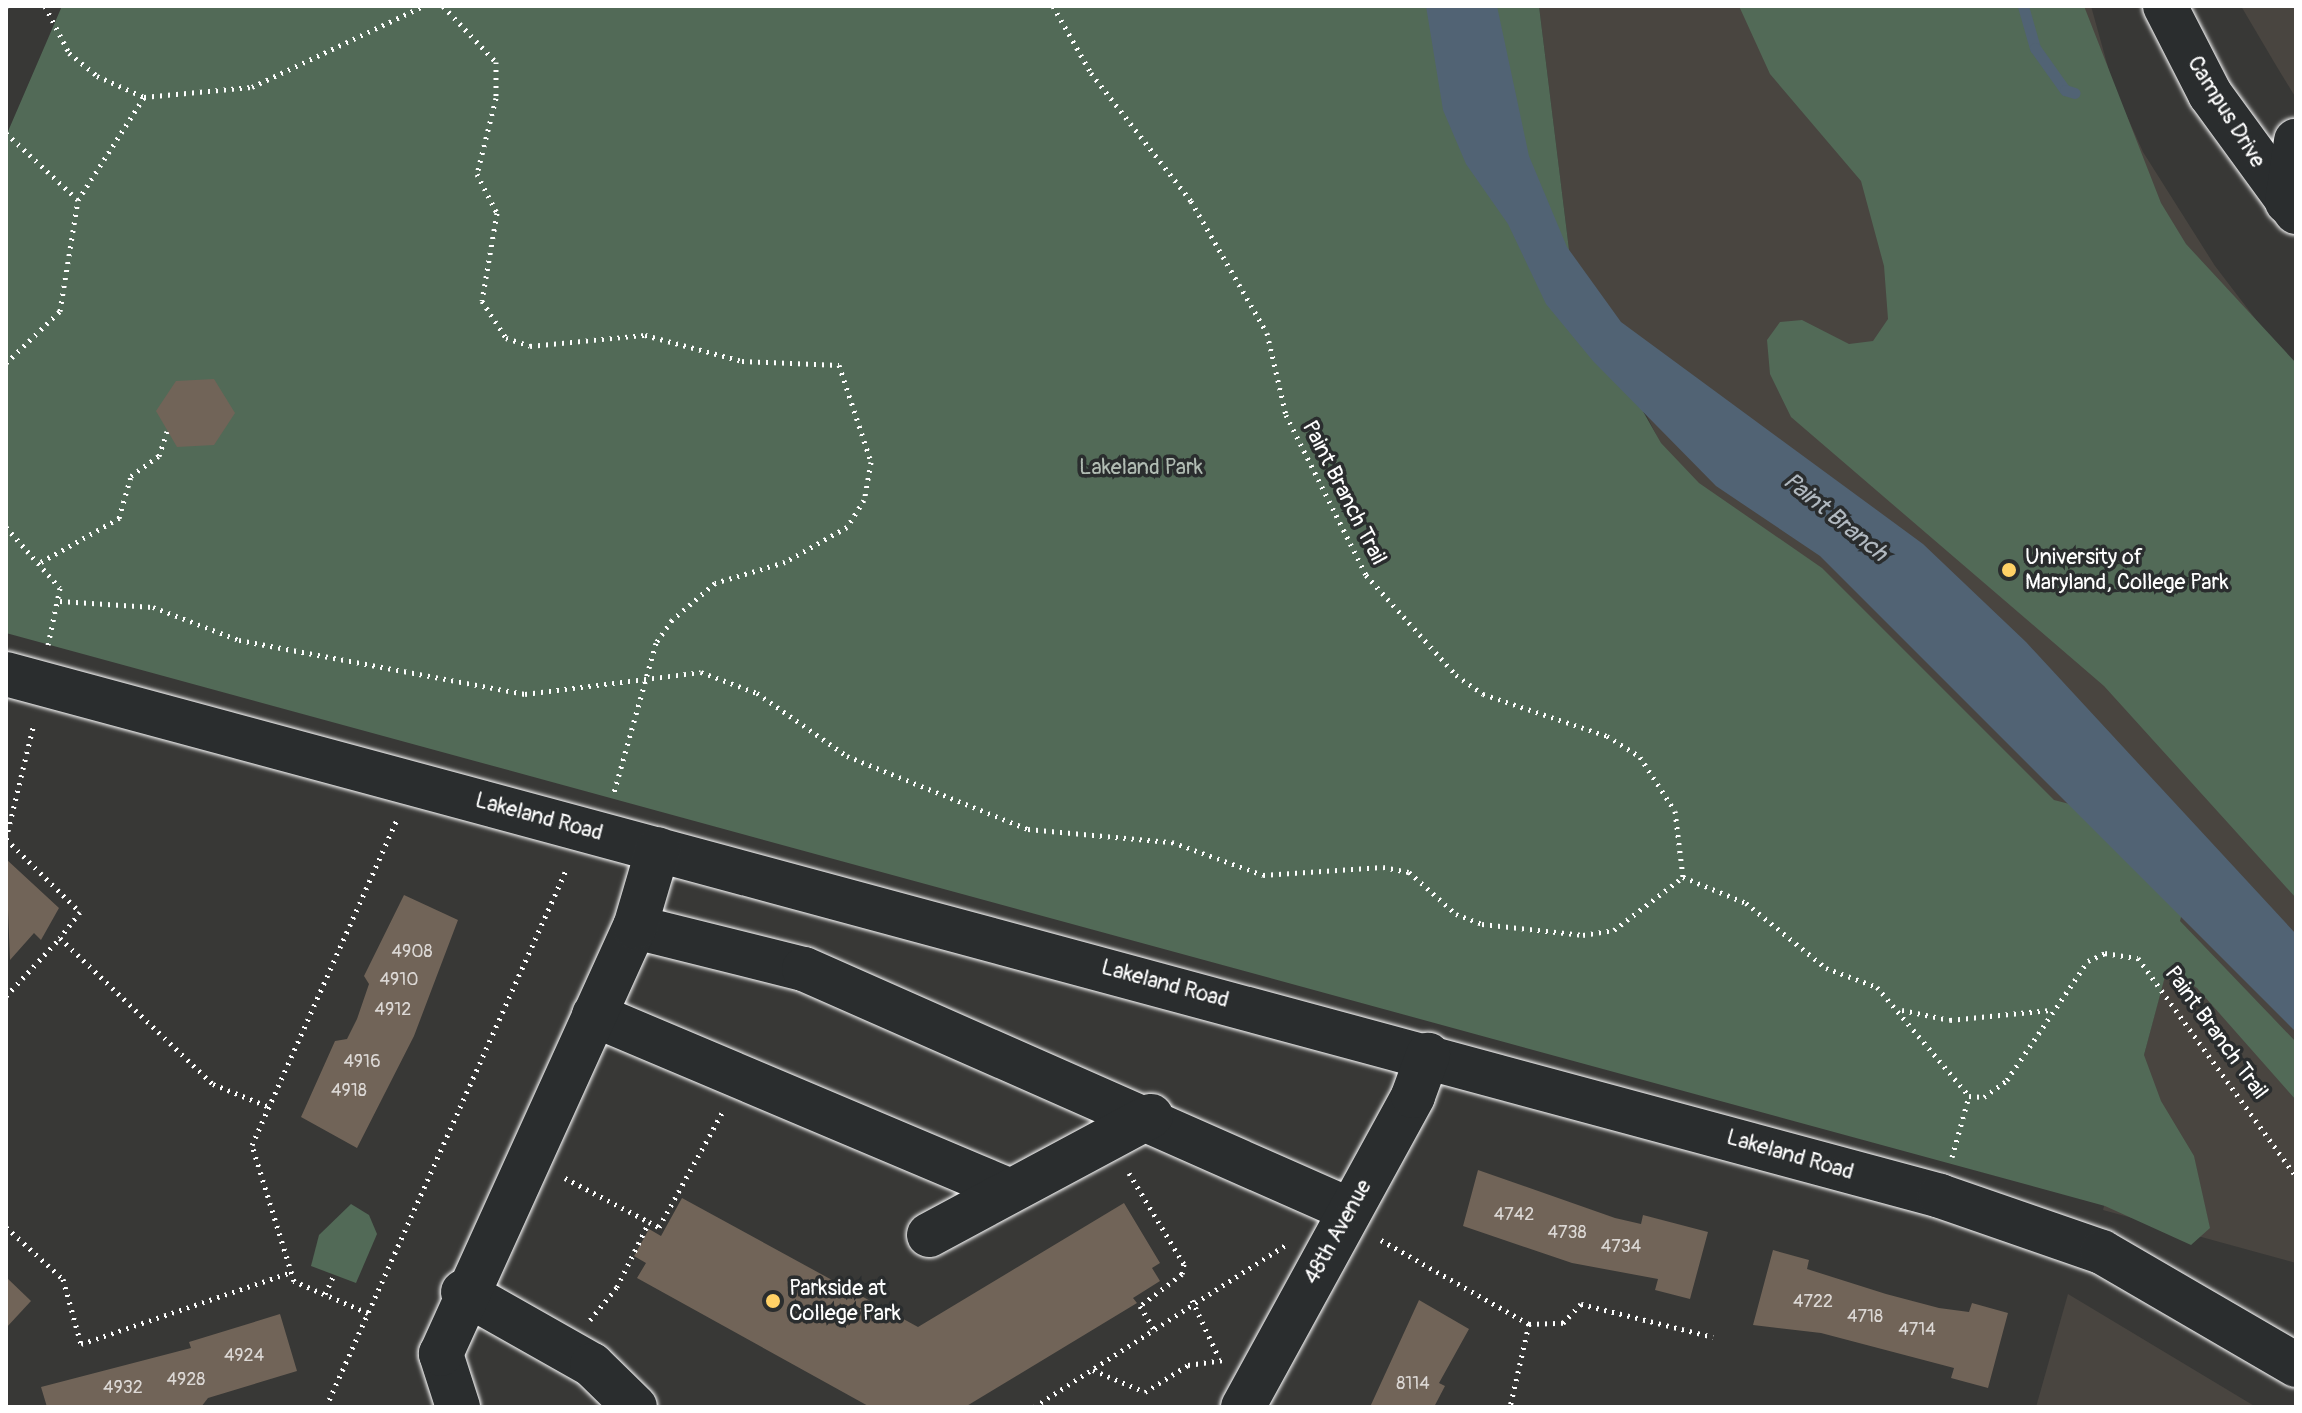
<!DOCTYPE html>
<style>
body{margin:0}
#map{position:relative;width:2302px;height:1413px;overflow:hidden;background:#383836;font-family:Pangolin,sans-serif}
div>[style]{position:absolute}
.built>*{inset:0;background:#494540}
.green>*{inset:0;background:#526a57}
.water>*{inset:0;background:#516374}
.stream>*{height:11px;margin:-5.5px;padding:0 5.5px;transform-origin:5.5px;border-radius:5.5px;background:#516374}
.building>*{inset:0;background:#716458}
.path>*{height:5px;margin-top:-2.5px;transform-origin:0;background:repeating-linear-gradient(90deg,#fff 0 2px,transparent 0 8px)}
.roads{filter:drop-shadow(0 0 2px #fff) drop-shadow(0 0 2px #fff)}
.minor>*{height:44px;margin:-22px;padding:0 22px;transform-origin:22px;border-radius:22px;background:#2a2d2e}
.major>*{height:44px;margin:-22px;padding:0 22px;transform-origin:22px;border-radius:22px;background:#2a2d2e}
.dots>*{width:22px;height:22px;translate:-50% -50%;box-sizing:border-box;border:4px solid #2a2d2e;border-radius:50%}
span{translate:-50% -50%;white-space:nowrap;text-align:center;line-height:1.15;-webkit-text-stroke:7px #2a2d2e;paint-order:stroke}
.number-label{font-size:18px;color:#dcd8d5}
.number-label span{-webkit-text-stroke-width:0}
.street-label{font-size:22px;color:#fff}
.park-label{font-size:22px;color:#b1bcb3}
.poi-label{font-size:22px;color:#fff}
.left{translate:0 -50%;text-align:left}
.water-label{font-size:24px;color:#b1b9c0;font-style:italic}
.frame{position:absolute;inset:0;border:8px solid #fff;pointer-events:none}
</style>
<div id="map">
<div class="built">
<i style="clip-path:polygon(1539px 6px,2091px 6px,2113px 85px,2143px 152px,2215px 266px,2296px 372px,2296px 1263px,2103px 1210px,2200px 842px,1802px 732px,1643px 408px,1574px 290px)"></i>
<i style="clip-path:polygon(2241px 6px,2296px 6px,2296px 98px,2277px 67px)"></i>
<i style="clip-path:polygon(2068px 1294px,2256px 1407px,2036px 1407px)"></i>
</div>
<div class="green">
<i style="clip-path:polygon(62px 6px,1539px 6px,1574px 290px,1661px 443px,1699px 483px,1822px 568px,2054px 800px,2194px 836px,2200px 843px,2180px 921px,2296px 1042px,2296px 1100px,2197px 988px,2167px 969px,2144px 1055px,2161px 1101px,2194px 1156px,2210px 1228px,2191px 1245px,2105px 1206px,6px 633px,6px 136px)"></i>
<i style="clip-path:polygon(1739px 6px,2084px 6px,2161px 203px,2186px 244px,2296px 363px,2296px 898px,2104px 686px,1791px 417px,1770px 374px,1767px 340px,1780px 322px,1802px 320px,1849px 344px,1873px 341px,1888px 319px,1884px 266px,1861px 181px,1770px 74px)"></i>
<i style="clip-path:polygon(351px 1204px,369px 1215px,377px 1234px,356px 1283px,311px 1266px,319px 1235px)"></i>
</div>
<div class="water">
<i style="clip-path:polygon(1426px 6px,1497px 6px,1529px 156px,1567px 247px,1621px 322px,1923px 544px,2026px 642px,2296px 934px,2296px 1032px,1820px 556px,1716px 486px,1593px 361px,1546px 304px,1508px 224px,1466px 164px,1443px 110px)"></i>
</div>
<div class="stream">
<i style="left:2023px;top:6px;width:44px;rotate:74.1deg"></i>
<i style="left:2035px;top:48px;width:52px;rotate:54.5deg"></i>
<i style="left:2065px;top:90px;width:10px;rotate:17deg"></i>
</div>
<div class="building">
<i style="clip-path:polygon(214px 379px,235px 413px,214px 445px,177px 447px,156px 411px,176px 381px)"></i>
<i style="clip-path:polygon(6px 859px,59px 908px,41px 940px,34px 933px,10px 960px)"></i>
<i style="clip-path:polygon(404px 895px,458px 920px,414px 1036px,357px 1148px,301px 1117px,335px 1041px,347px 1039px,357px 1019px,369px 984px,364px 976px)"></i>
<i style="clip-path:polygon(1478px 1170px,1615px 1218px,1641px 1224px,1643px 1215px,1708px 1232px,1690px 1299px,1655px 1290px,1658px 1279px,1572px 1263px,1463px 1226px)"></i>
<i style="clip-path:polygon(682px 1198px,918px 1327px,1124px 1203px,1160px 1263px,1152px 1268px,1160px 1281px,1133px 1298px,1137px 1303px,965px 1407px,870px 1407px,637px 1278px,646px 1263px,634px 1256px,649px 1229px,661px 1236px)"></i>
<i style="clip-path:polygon(1773px 1250px,1809px 1260px,1807px 1269px,1886px 1294px,1939px 1308px,1969px 1312px,1972px 1303px,2008px 1313px,1988px 1388px,1951px 1378px,1954px 1368px,1821px 1333px,1753px 1325px)"></i>
<i style="clip-path:polygon(6px 1277px,31px 1301px,6px 1328px)"></i>
<i style="clip-path:polygon(1419px 1300px,1469px 1329px,1439px 1383px,1445px 1386px,1434px 1407px,1370px 1407px)"></i>
<i style="clip-path:polygon(280px 1314px,297px 1371px,208px 1398px,201px 1407px,47px 1407px,41px 1387px,191px 1348px,189px 1342px)"></i>
</div>
<div class="path">
<i style="left:45px;top:6px;width:53px;rotate:62.9deg"></i>
<i style="left:69px;top:53px;width:36px;rotate:39deg"></i>
<i style="left:97px;top:76px;width:51px;rotate:24.1deg"></i>
<i style="left:144px;top:97px;width:108px;rotate:-5.3deg"></i>
<i style="left:252px;top:87px;width:189px;rotate:-25.3deg"></i>
<i style="left:443px;top:6px;width:77px;rotate:46.6deg"></i>
<i style="left:496px;top:62px;width:36px;rotate:90deg"></i>
<i style="left:496px;top:98px;width:78px;rotate:104deg"></i>
<i style="left:477px;top:174px;width:44px;rotate:62.9deg"></i>
<i style="left:497px;top:213px;width:89px;rotate:99.7deg"></i>
<i style="left:482px;top:301px;width:44px;rotate:57deg"></i>
<i style="left:506px;top:338px;width:25px;rotate:18deg"></i>
<i style="left:530px;top:346px;width:116px;rotate:-5.5deg"></i>
<i style="left:645px;top:335px;width:100px;rotate:15deg"></i>
<i style="left:742px;top:361px;width:97px;rotate:2.4deg"></i>
<i style="left:839px;top:365px;width:102px;rotate:71.7deg"></i>
<i style="left:871px;top:462px;width:39px;rotate:100deg"></i>
<i style="left:864px;top:500px;width:32px;rotate:122deg"></i>
<i style="left:847px;top:527px;width:71px;rotate:150.6deg"></i>
<i style="left:785px;top:562px;width:73px;rotate:163.3deg"></i>
<i style="left:715px;top:583px;width:57px;rotate:139.3deg"></i>
<i style="left:672px;top:620px;width:28px;rotate:125deg"></i>
<i style="left:656px;top:643px;width:159px;rotate:105.7deg"></i>
<i style="left:1053px;top:6px;width:77px;rotate:60.4deg"></i>
<i style="left:1091px;top:73px;width:162px;rotate:52deg"></i>
<i style="left:1191px;top:201px;width:152px;rotate:60.1deg"></i>
<i style="left:1267px;top:333px;width:84px;rotate:77deg"></i>
<i style="left:1286px;top:415px;width:179px;rotate:63.4deg"></i>
<i style="left:1366px;top:575px;width:135px;rotate:48deg"></i>
<i style="left:1456px;top:675px;width:33px;rotate:35deg"></i>
<i style="left:1483px;top:694px;width:131px;rotate:18.7deg"></i>
<i style="left:1607px;top:736px;width:39px;rotate:32deg"></i>
<i style="left:1640px;top:757px;width:64px;rotate:57.1deg"></i>
<i style="left:1675px;top:811px;width:66px;rotate:83.1deg"></i>
<i style="left:1683px;top:877px;width:68px;rotate:22.4deg"></i>
<i style="left:1746px;top:903px;width:103px;rotate:39.1deg"></i>
<i style="left:1826px;top:968px;width:54px;rotate:20.4deg"></i>
<i style="left:1877px;top:987px;width:143px;rotate:49.8deg"></i>
<i style="left:1969px;top:1096px;width:15px;rotate:4deg"></i>
<i style="left:1984px;top:1097px;width:29px;rotate:-36deg"></i>
<i style="left:2007px;top:1080px;width:144px;rotate:-55.8deg"></i>
<i style="left:2088px;top:961px;width:19px;rotate:-25deg"></i>
<i style="left:2105px;top:953px;width:33px;rotate:9deg"></i>
<i style="left:2138px;top:958px;width:269px;rotate:54.1deg"></i>
<i style="left:6px;top:7px;width:1px;rotate:-45deg"></i>
<i style="left:6px;top:133px;width:98px;rotate:42.9deg"></i>
<i style="left:6px;top:363px;width:75px;rotate:-43.9deg"></i>
<i style="left:60px;top:311px;width:112px;rotate:-80.8deg"></i>
<i style="left:78px;top:200px;width:122px;rotate:-57.3deg"></i>
<i style="left:6px;top:527px;width:81px;rotate:48.5deg"></i>
<i style="left:60px;top:588px;width:58px;rotate:101.9deg"></i>
<i style="left:41px;top:562px;width:90px;rotate:-29.4deg"></i>
<i style="left:119px;top:518px;width:44px;rotate:-74.1deg"></i>
<i style="left:131px;top:476px;width:34px;rotate:-36deg"></i>
<i style="left:159px;top:456px;width:26px;rotate:-72deg"></i>
<i style="left:60px;top:601px;width:93px;rotate:3.7deg"></i>
<i style="left:153px;top:607px;width:92px;rotate:21deg"></i>
<i style="left:239px;top:640px;width:291px;rotate:10.7deg"></i>
<i style="left:525px;top:694px;width:177px;rotate:-7.1deg"></i>
<i style="left:701px;top:672px;width:60px;rotate:20.6deg"></i>
<i style="left:757px;top:693px;width:110px;rotate:35deg"></i>
<i style="left:847px;top:756px;width:195px;rotate:22deg"></i>
<i style="left:1028px;top:829px;width:145px;rotate:5.2deg"></i>
<i style="left:1172px;top:842px;width:97px;rotate:19.9deg"></i>
<i style="left:1263px;top:875px;width:120px;rotate:-3.8deg"></i>
<i style="left:1383px;top:867px;width:26px;rotate:11deg"></i>
<i style="left:1409px;top:872px;width:63px;rotate:41.8deg"></i>
<i style="left:1456px;top:914px;width:28px;rotate:21deg"></i>
<i style="left:1482px;top:924px;width:102px;rotate:6.2deg"></i>
<i style="left:1583px;top:935px;width:31px;rotate:-9deg"></i>
<i style="left:1614px;top:930px;width:87px;rotate:-37.5deg"></i>
<i style="left:6px;top:839px;width:104px;rotate:44.6deg"></i>
<i style="left:80px;top:912px;width:33px;rotate:128deg"></i>
<i style="left:6px;top:839px;width:119px;rotate:-76.4deg"></i>
<i style="left:6px;top:996px;width:79px;rotate:-47deg"></i>
<i style="left:60px;top:938px;width:211px;rotate:43.7deg"></i>
<i style="left:213px;top:1084px;width:58px;rotate:22.2deg"></i>
<i style="left:1902px;top:1010px;width:49px;rotate:11.8deg"></i>
<i style="left:1950px;top:1020px;width:101px;rotate:-5.7deg"></i>
<i style="left:1952px;top:1157px;width:63px;rotate:-74.4deg"></i>
<i style="left:1129px;top:1173px;width:106px;rotate:58.9deg"></i>
<i style="left:1184px;top:1264px;width:10px;rotate:101deg"></i>
<i style="left:1182px;top:1274px;width:53px;rotate:142.7deg"></i>
<i style="left:1140px;top:1306px;width:26px;rotate:59deg"></i>
<i style="left:565px;top:1178px;width:95px;rotate:27.6deg"></i>
<i style="left:6px;top:1227px;width:77px;rotate:42.4deg"></i>
<i style="left:63px;top:1279px;width:67px;rotate:74.5deg"></i>
<i style="left:81px;top:1344px;width:222px;rotate:-18.9deg"></i>
<i style="left:1381px;top:1240px;width:170px;rotate:29.6deg"></i>
<i style="left:1529px;top:1324px;width:85px;rotate:102.9deg"></i>
<i style="left:325px;top:1294px;width:21px;rotate:-65deg"></i>
<i style="left:1192px;top:1300px;width:64px;rotate:65deg"></i>
<i style="left:368px;top:1313px;width:81px;rotate:-156.6deg"></i>
<i style="left:294px;top:1281px;width:142px;rotate:-107.2deg"></i>
<i style="left:252px;top:1145px;width:356px;rotate:-66deg"></i>
<i style="left:590px;top:1320px;width:43px;rotate:-50.7deg"></i>
<i style="left:617px;top:1287px;width:72px;rotate:-63.8deg"></i>
<i style="left:649px;top:1222px;width:11px;rotate:27deg"></i>
<i style="left:659px;top:1227px;width:132px;rotate:-61.1deg"></i>
<i style="left:1529px;top:1324px;width:34px;rotate:-2deg"></i>
<i style="left:1563px;top:1323px;width:26px;rotate:-47deg"></i>
<i style="left:1581px;top:1304px;width:136px;rotate:14deg"></i>
<i style="left:1093px;top:1370px;width:56px;rotate:22.9deg"></i>
<i style="left:1145px;top:1392px;width:51px;rotate:-32.1deg"></i>
<i style="left:1188px;top:1365px;width:36px;rotate:-8deg"></i>
<i style="left:326px;top:1407px;width:590px;rotate:-65.91deg"></i>
<i style="left:1034px;top:1407px;width:299px;rotate:-32.8deg"></i>
</div>
<div class="roads">
<div class="minor">
<i style="left:6px;top:674px;width:2003px;rotate:15.1deg"></i>
<i style="left:1940px;top:1196px;width:171px;rotate:19.1deg"></i>
<i style="left:2102px;top:1252px;width:225px;rotate:30.2deg"></i>
<i style="left:635px;top:927px;width:174px;rotate:14deg"></i>
<i style="left:804px;top:969px;width:597px;rotate:23.82deg"></i>
<i style="left:594px;top:1015px;width:446px;rotate:22.9deg"></i>
<i style="left:929px;top:1235px;width:252px;rotate:-28.2deg"></i>
<i style="left:463px;top:1292px;width:148px;rotate:29.5deg"></i>
<i style="left:592px;top:1365px;width:60px;rotate:44.3deg"></i>
<i style="left:458px;top:1407px;width:56px;rotate:-107.8deg"></i>
<i style="left:441px;top:1354px;width:469px;rotate:-65.6deg"></i>
<i style="left:635px;top:927px;width:81px;rotate:-73.6deg"></i>
<i style="left:1243px;top:1407px;width:354px;rotate:-61.3deg"></i>
<i style="left:1413px;top:1096px;width:44px;rotate:-69.9deg"></i>
</div>
<div class="major">
<i style="left:2165px;top:6px;width:99px;rotate:62.9deg"></i>
<i style="left:2210px;top:94px;width:146px;rotate:53.9deg"></i>
<i style="left:2287px;top:202px;width:62px;rotate:-81.6deg"></i>
</div>
</div>
<div class="dots">
<i style="left:2009px;top:570px;background:#ffd166"></i>
<i style="left:773px;top:1301px;background:#ffd166"></i>
</div>
<div class="number-label">
<span style="left:412px;top:952px">4908</span>
<span style="left:399px;top:980px">4910</span>
<span style="left:393px;top:1010px">4912</span>
<span style="left:362px;top:1062px">4916</span>
<span style="left:349px;top:1091px">4918</span>
<span style="left:1514px;top:1215px">4742</span>
<span style="left:1567px;top:1233px">4738</span>
<span style="left:1621px;top:1247px">4734</span>
<span style="left:1813px;top:1302px">4722</span>
<span style="left:1865px;top:1317px">4718</span>
<span style="left:1917px;top:1330px">4714</span>
<span style="left:244px;top:1356px">4924</span>
<span style="left:186px;top:1380px">4928</span>
<span style="left:1413px;top:1384px">8114</span>
<span style="left:123px;top:1388px">4932</span>
</div>
<div class="street-label">
<span style="left:2226px;top:112px;rotate:58deg">Campus Drive</span>
<span style="left:1344px;top:493px;rotate:63deg">Paint Branch Trail</span>
<span style="left:539px;top:817px;rotate:15deg">Lakeland Road</span>
<span style="left:1165px;top:984px;rotate:15deg">Lakeland Road</span>
<span style="left:2216px;top:1033px;rotate:54deg">Paint Branch Trail</span>
<span style="left:1790px;top:1155px;rotate:16deg">Lakeland Road</span>
<span style="left:1338px;top:1232px;rotate:-61deg">48th Avenue</span>
</div>
<div class="park-label">
<span style="left:1141px;top:468px">Lakeland Park</span>
</div>
<div class="poi-label">
<span class="left" style="left:2025px;top:570px">University of<br>Maryland, College Park</span>
<span class="left" style="left:789px;top:1301px">Parkside at<br>College Park</span>
</div>
<div class="water-label">
<span style="left:1835px;top:517px;rotate:39deg">Paint Branch</span>
</div>
<div class="frame"></div>
</div>
